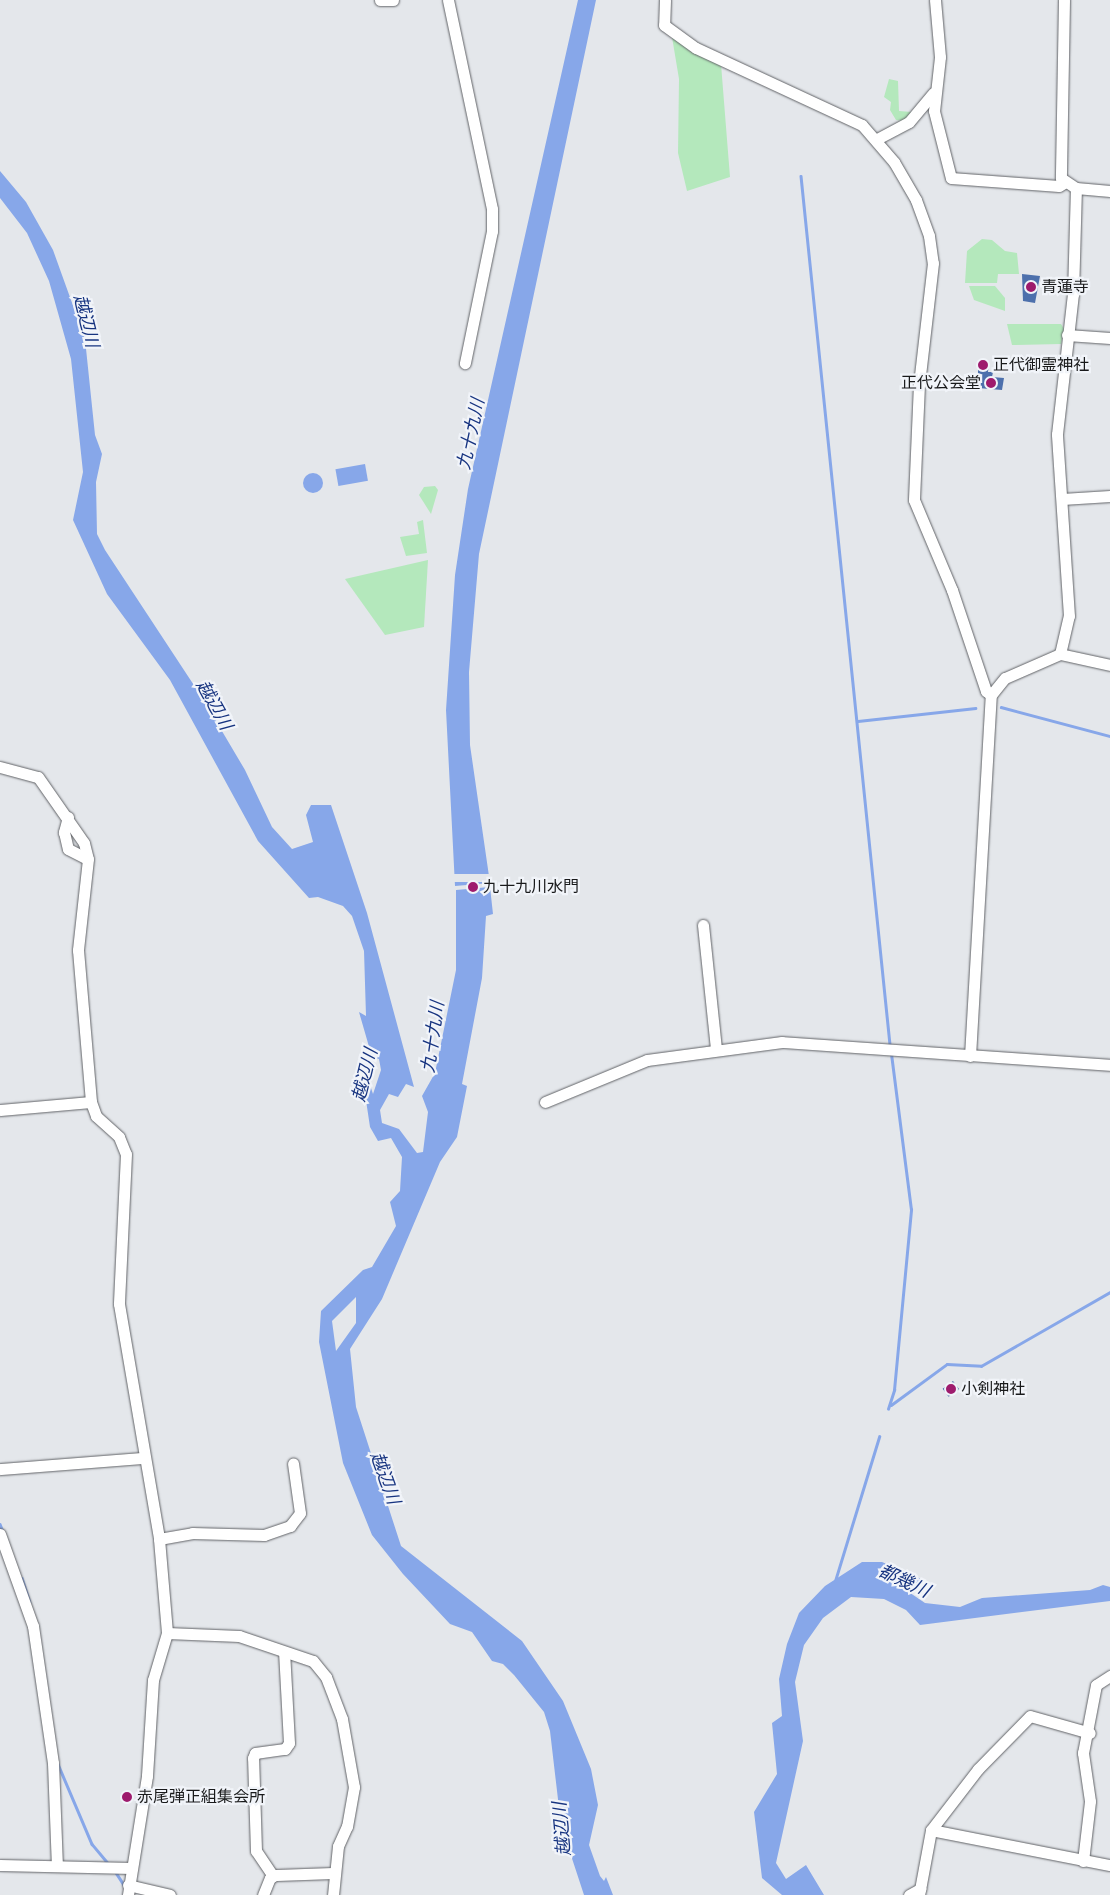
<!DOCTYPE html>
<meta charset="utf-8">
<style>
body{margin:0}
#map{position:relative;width:1110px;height:1895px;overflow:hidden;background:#e4e7eb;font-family:Poppins,"Noto Sans JP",sans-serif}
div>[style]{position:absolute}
.green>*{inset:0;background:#b4e8bc}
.water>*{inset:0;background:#87a7e9;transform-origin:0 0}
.round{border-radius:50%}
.pier>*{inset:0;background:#e4e7eb;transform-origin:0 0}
.stream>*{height:2.5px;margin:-1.25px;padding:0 1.25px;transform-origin:1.25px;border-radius:1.25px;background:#87a7e9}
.building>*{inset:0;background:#4d70ac;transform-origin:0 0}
.roads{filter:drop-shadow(0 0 1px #616367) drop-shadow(0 0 1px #616367)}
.minor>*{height:11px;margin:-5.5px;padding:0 5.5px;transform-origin:5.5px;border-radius:5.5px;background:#fff}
.dots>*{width:14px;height:14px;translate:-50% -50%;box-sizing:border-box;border:2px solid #f1f4f9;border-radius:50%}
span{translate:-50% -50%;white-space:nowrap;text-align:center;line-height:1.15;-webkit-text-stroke:4.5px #f1f4f9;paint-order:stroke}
.poi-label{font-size:16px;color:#191a1b}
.left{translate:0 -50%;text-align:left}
.right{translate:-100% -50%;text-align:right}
.water-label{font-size:18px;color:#173480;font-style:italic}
</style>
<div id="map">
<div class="green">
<i style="clip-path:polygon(672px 37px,721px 64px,730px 177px,687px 191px,678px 153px,679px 79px)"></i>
<i style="clip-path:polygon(889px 79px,898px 81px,899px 111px,912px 112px,904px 121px,896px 120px,890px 110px,891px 102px,884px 97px)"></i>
<i style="clip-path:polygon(982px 239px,992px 240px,1005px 251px,1017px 253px,1019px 274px,998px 274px,997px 283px,965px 283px,967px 251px)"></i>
<i style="clip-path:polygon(969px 286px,995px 286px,1005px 298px,1005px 311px,974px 300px)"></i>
<i style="clip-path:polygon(1007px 324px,1061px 324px,1064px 329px,1061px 344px,1012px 345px)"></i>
<i style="clip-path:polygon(424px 487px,435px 486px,438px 490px,431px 514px,419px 495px)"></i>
<i style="clip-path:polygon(423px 520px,427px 553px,406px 556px,400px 537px,419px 534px,417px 522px)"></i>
<i style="clip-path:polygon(428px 560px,424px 627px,385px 635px,345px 579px)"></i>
</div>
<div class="water">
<i style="clip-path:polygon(578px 0,596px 0,479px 554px,469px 672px,470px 745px,490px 883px,455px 886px,446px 710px,455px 575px,468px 489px)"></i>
<i style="clip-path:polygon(evenodd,0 171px,26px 202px,53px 250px,85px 339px,95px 435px,102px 454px,96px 482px,97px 534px,105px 550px,203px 699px,245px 770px,272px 827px,292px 849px,313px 842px,306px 815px,311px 805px,331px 805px,367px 913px,414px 1087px,406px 1084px,398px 1097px,389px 1094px,380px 1110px,382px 1123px,399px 1129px,417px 1153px,423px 1152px,428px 1112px,422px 1096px,435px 1073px,456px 970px,456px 890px,490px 887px,493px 914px,486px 916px,482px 978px,462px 1084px,467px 1086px,457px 1137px,440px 1162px,382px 1299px,350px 1349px,356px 1407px,401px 1546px,522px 1641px,563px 1701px,591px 1769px,598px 1805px,589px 1845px,600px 1876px,604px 1881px,606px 1877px,613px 1895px,584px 1895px,561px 1825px,550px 1731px,544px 1712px,514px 1675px,503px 1664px,492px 1661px,472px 1632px,450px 1624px,403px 1574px,372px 1535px,343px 1463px,319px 1342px,321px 1311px,363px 1270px,372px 1267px,396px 1226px,390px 1202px,400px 1191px,402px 1157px,391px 1138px,378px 1141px,370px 1127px,364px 1087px,369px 1082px,373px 1094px,381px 1070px,379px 1059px,372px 1057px,359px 1012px,366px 1016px,364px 951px,352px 916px,343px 906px,318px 897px,309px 898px,258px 841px,170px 680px,107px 594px,73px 520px,83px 472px,71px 359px,49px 281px,27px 233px,0 198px,0 171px,356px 1297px,356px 1323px,336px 1351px,332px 1321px,356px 1297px)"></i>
<i style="left:365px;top:464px;width:17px;height:30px;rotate:80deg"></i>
<i class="round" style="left:303px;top:473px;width:20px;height:20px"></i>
<i style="clip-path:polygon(862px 1562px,882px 1562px,926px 1581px,917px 1587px,896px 1576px,888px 1578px,925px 1603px,960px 1607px,982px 1598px,1090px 1590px,1103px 1585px,1110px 1587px,1110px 1601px,920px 1625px,906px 1610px,884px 1599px,851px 1597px,823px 1618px,804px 1645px,795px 1682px,803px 1741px,776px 1863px,786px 1879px,806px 1865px,824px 1895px,782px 1895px,762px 1878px,754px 1812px,777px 1774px,772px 1723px,782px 1716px,779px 1679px,787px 1644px,799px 1613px,825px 1586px)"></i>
</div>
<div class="pier">
<i style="left:491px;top:874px;width:8px;height:38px;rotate:90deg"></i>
</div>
<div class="stream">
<i style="left:801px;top:176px;width:874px;rotate:84.15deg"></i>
<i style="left:1001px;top:707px;width:113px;rotate:14.9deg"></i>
<i style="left:858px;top:721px;width:118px;rotate:-6.3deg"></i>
<i style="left:891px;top:1405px;width:69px;rotate:-36.2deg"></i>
<i style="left:947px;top:1364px;width:34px;rotate:3deg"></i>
<i style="left:981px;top:1366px;width:149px;rotate:-29.8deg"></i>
<i style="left:888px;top:1409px;width:20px;rotate:-72deg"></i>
<i style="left:894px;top:1390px;width:181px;rotate:-84.6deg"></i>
<i style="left:911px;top:1210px;width:158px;rotate:-97.3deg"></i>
<i style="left:0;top:1524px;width:9px;rotate:69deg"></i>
<i style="left:22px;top:1578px;width:25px;rotate:72deg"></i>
<i style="left:835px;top:1581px;width:151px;rotate:-73deg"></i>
<i style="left:58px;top:1764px;width:87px;rotate:67deg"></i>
<i style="left:92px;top:1844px;width:25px;rotate:50deg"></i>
<i style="left:115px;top:1871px;width:17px;rotate:57deg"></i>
</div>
<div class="building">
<i style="clip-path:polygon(1022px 274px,1040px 276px,1035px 303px,1023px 301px)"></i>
<i style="clip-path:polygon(978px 361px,989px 362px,988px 372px,993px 372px,992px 377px,1004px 378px,1002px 390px,978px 388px)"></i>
<i style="left:953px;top:1381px;width:10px;height:13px;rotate:53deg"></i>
</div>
<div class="roads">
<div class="minor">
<i style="left:380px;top:0;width:13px"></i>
<i style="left:448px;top:0;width:214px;rotate:78.1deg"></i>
<i style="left:492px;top:209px;width:22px;rotate:90deg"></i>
<i style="left:492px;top:231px;width:135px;rotate:101.6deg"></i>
<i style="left:665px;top:0;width:25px;rotate:92deg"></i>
<i style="left:664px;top:25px;width:39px;rotate:36deg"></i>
<i style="left:696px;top:48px;width:183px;rotate:24.9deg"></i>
<i style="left:862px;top:125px;width:49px;rotate:49.1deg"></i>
<i style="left:894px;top:162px;width:44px;rotate:59.9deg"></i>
<i style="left:916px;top:200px;width:38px;rotate:70deg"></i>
<i style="left:929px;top:236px;width:27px;rotate:82deg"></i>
<i style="left:933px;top:263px;width:122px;rotate:96.6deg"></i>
<i style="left:919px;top:384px;width:116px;rotate:92.5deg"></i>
<i style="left:914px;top:500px;width:98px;rotate:67.1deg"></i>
<i style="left:952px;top:590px;width:107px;rotate:71.4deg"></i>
<i style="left:986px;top:691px;width:6px;rotate:39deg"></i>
<i style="left:935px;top:0;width:57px;rotate:85deg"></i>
<i style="left:940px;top:57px;width:54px;rotate:96.3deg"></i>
<i style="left:934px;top:111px;width:69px;rotate:75.8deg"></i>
<i style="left:951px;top:178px;width:108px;rotate:4.2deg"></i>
<i style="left:1059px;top:186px;width:6px;rotate:-31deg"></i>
<i style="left:1064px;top:0;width:178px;rotate:91deg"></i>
<i style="left:1061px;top:178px;width:18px;rotate:34deg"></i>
<i style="left:1076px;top:188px;width:34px;rotate:5deg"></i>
<i style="left:877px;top:139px;width:36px;rotate:-28deg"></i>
<i style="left:909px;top:122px;width:38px;rotate:-50deg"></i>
<i style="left:1067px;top:335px;width:43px;rotate:4deg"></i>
<i style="left:1062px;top:499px;width:48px;rotate:-3.6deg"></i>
<i style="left:1060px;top:654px;width:51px;rotate:12.4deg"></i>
<i style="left:0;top:767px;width:39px;rotate:15deg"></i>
<i style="left:38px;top:777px;width:80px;rotate:55.1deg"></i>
<i style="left:84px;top:843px;width:16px;rotate:76deg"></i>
<i style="left:88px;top:859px;width:92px;rotate:96.3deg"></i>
<i style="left:78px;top:950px;width:153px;rotate:85.1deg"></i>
<i style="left:91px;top:1102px;width:15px;rotate:70deg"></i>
<i style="left:96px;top:1116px;width:31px;rotate:42deg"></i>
<i style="left:119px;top:1137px;width:18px;rotate:68deg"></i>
<i style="left:126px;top:1154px;width:150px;rotate:92.7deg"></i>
<i style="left:119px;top:1304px;width:238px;rotate:80.3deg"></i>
<i style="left:159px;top:1539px;width:94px;rotate:85.1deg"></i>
<i style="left:167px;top:1633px;width:49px;rotate:106.6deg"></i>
<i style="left:153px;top:1680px;width:96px;rotate:93.6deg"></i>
<i style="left:147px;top:1776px;width:121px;rotate:99.1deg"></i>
<i style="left:68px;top:817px;width:16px;rotate:105deg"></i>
<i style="left:64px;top:832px;width:17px;rotate:77deg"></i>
<i style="left:68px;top:849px;width:22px;rotate:27deg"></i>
<i style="left:703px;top:925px;width:125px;rotate:84deg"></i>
<i style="left:970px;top:1056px;width:362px;rotate:-86.7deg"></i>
<i style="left:991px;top:695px;width:22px;rotate:-51deg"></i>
<i style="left:1005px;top:678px;width:60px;rotate:-23.6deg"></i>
<i style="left:1060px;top:654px;width:39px;rotate:-77deg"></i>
<i style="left:1069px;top:616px;width:182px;rotate:-93.8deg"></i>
<i style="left:1057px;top:434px;width:141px;rotate:-83.5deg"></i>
<i style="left:1073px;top:294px;width:106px;rotate:-88.4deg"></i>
<i style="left:545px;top:1102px;width:110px;rotate:-22.4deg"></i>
<i style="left:647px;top:1060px;width:136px;rotate:-7.6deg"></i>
<i style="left:782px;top:1042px;width:329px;rotate:4deg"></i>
<i style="left:0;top:1110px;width:91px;rotate:-5deg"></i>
<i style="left:0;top:1469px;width:143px;rotate:-4.4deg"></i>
<i style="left:0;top:1534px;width:98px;rotate:70.3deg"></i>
<i style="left:33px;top:1626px;width:138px;rotate:81.7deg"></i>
<i style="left:53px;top:1763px;width:102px;rotate:87.8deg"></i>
<i style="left:159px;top:1539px;width:34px;rotate:-10deg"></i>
<i style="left:192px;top:1533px;width:72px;rotate:1.6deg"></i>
<i style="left:264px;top:1535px;width:28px;rotate:-19deg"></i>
<i style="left:290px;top:1526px;width:16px;rotate:-52deg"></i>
<i style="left:300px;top:1513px;width:50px;rotate:-98deg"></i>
<i style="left:167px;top:1633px;width:72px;rotate:2.4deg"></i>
<i style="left:239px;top:1636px;width:78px;rotate:18.7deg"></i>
<i style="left:313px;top:1661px;width:21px;rotate:51deg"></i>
<i style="left:326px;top:1677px;width:45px;rotate:69.1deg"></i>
<i style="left:342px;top:1719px;width:69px;rotate:80deg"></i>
<i style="left:354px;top:1787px;width:40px;rotate:100deg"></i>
<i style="left:347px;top:1826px;width:22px;rotate:114deg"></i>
<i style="left:338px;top:1846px;width:49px;rotate:95.8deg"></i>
<i style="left:931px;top:1830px;width:77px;rotate:-52.4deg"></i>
<i style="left:978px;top:1769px;width:74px;rotate:-45.5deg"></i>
<i style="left:1030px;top:1716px;width:62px;rotate:15.8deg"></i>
<i style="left:1083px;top:1861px;width:60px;rotate:-83.3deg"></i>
<i style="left:1090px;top:1801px;width:49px;rotate:-98.3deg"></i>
<i style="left:1083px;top:1753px;width:69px;rotate:-79.2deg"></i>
<i style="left:1096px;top:1685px;width:17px;rotate:-33deg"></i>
<i style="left:0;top:1865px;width:132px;rotate:1.3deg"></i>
<i style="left:273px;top:1876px;width:30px;rotate:-124deg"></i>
<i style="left:256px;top:1851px;width:93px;rotate:-91.8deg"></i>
<i style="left:253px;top:1758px;width:5px;rotate:-68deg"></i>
<i style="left:255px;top:1753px;width:30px;rotate:-8deg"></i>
<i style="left:285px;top:1749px;width:7px;rotate:-56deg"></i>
<i style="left:289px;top:1743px;width:91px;rotate:-93.1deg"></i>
<i style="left:128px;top:1885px;width:43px;rotate:13.4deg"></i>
<i style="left:263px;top:1895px;width:18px;rotate:-68deg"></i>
<i style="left:270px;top:1878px;width:6px;rotate:-31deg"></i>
<i style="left:275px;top:1875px;width:59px;rotate:-1.9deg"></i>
<i style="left:909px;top:1895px;width:13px;rotate:-29deg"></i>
<i style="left:919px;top:1895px;width:66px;rotate:-79.5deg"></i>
<i style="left:931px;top:1830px;width:182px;rotate:11.1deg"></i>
</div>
</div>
<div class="dots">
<i style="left:1031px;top:287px;background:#9e1b6d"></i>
<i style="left:983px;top:365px;background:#9e1b6d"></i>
<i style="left:991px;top:383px;background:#9e1b6d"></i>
<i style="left:473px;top:887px;background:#9e1b6d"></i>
<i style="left:951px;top:1389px;background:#9e1b6d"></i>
<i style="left:127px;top:1797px;background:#9e1b6d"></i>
</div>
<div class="poi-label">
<span class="left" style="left:1041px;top:287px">青蓮寺</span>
<span class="left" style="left:993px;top:365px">正代御霊神社</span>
<span class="right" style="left:981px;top:383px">正代公会堂</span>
<span class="left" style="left:483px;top:887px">九十九川水門</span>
<span class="left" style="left:961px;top:1389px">小剣神社</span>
<span class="left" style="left:137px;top:1797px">赤尾弾正組集会所</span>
</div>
<div class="water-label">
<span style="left:86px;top:321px;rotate:76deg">越辺川</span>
<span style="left:471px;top:434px;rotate:-78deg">九十九川</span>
<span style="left:214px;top:705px;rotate:61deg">越辺川</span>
<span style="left:433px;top:1037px;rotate:-82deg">九十九川</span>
<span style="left:365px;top:1075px;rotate:-76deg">越辺川</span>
<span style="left:385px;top:1478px;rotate:70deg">越辺川</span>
<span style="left:904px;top:1581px;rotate:25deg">都幾川</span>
<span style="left:562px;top:1829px;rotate:-95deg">越辺川</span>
</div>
</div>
